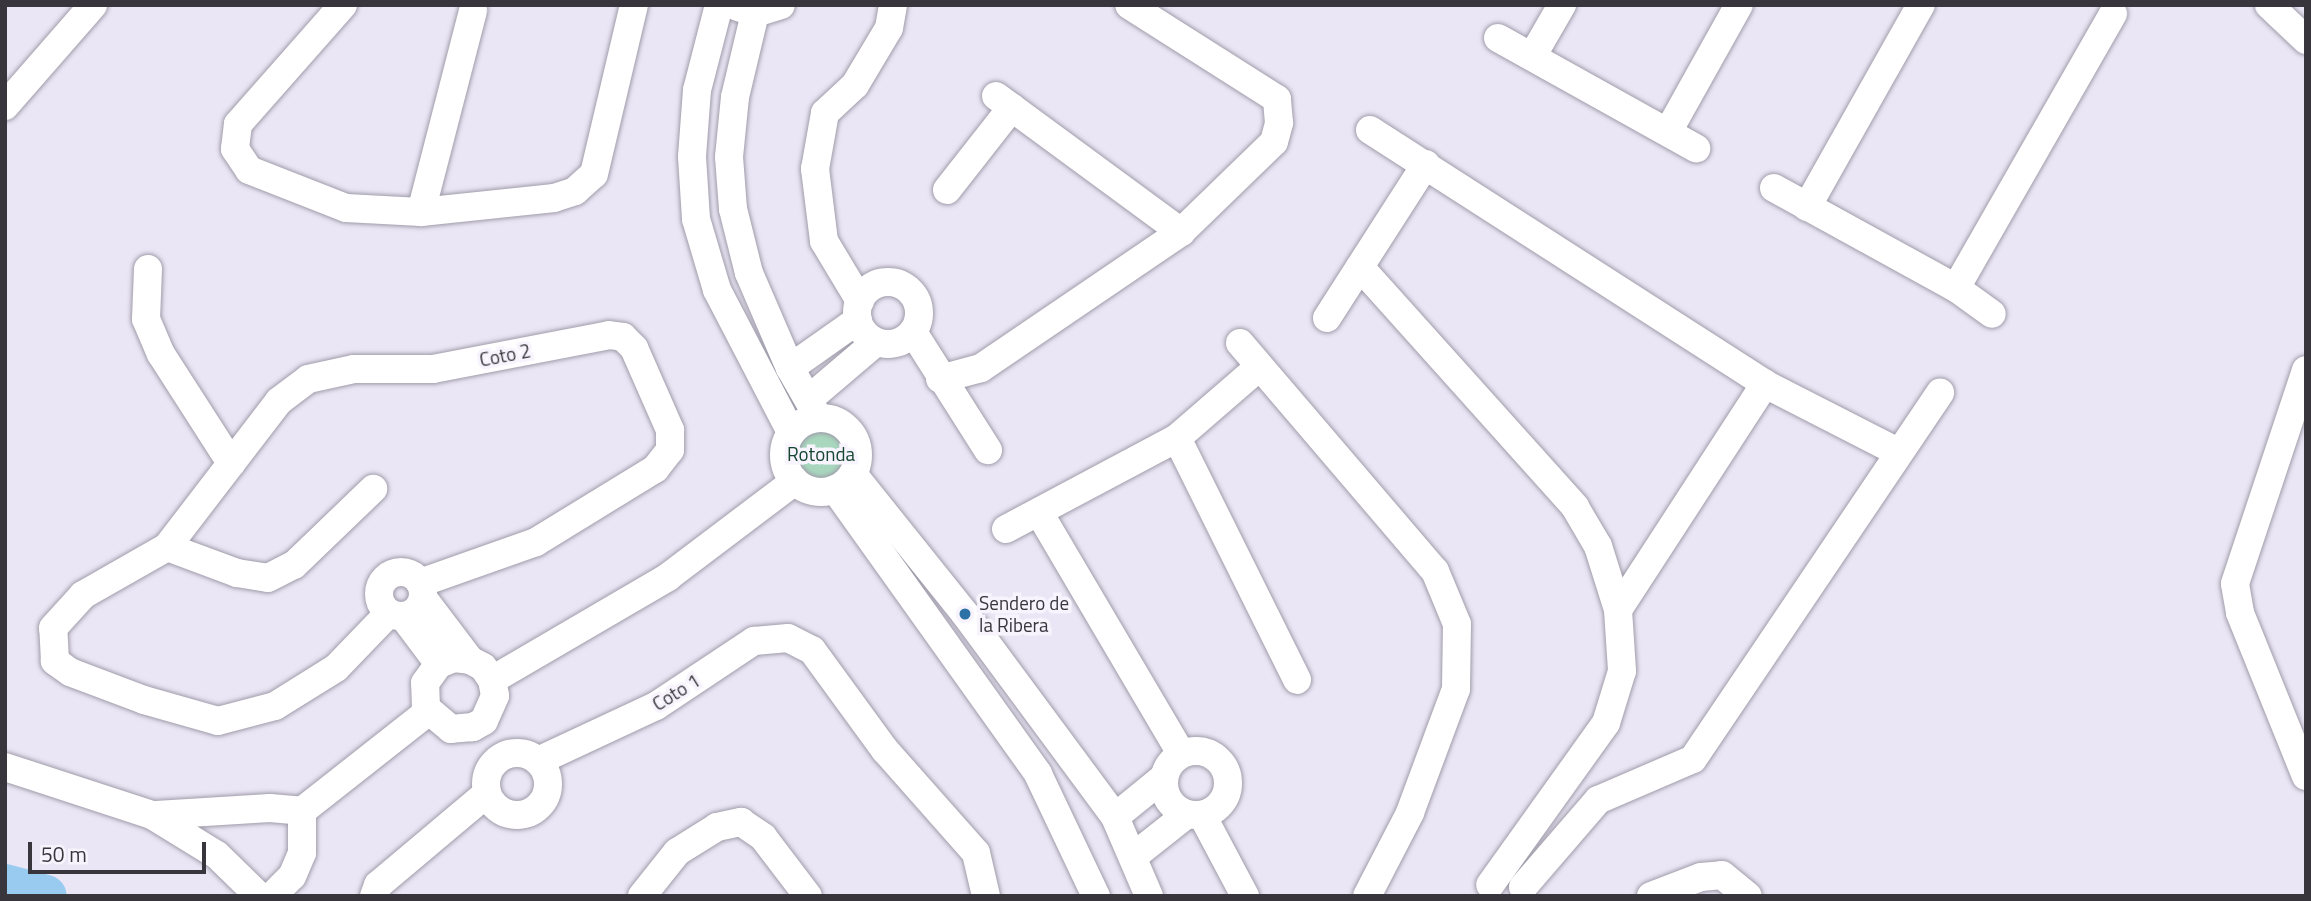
<!DOCTYPE html>
<style>
body{margin:0}
#map{position:relative;width:2311px;height:901px;overflow:hidden;background:#eae6f5;font-family:"Titillium Web",sans-serif}
div>[style]{position:absolute}
.green>*{inset:0;background:#a8d7be}
.round{border-radius:50%}
.river>*{height:42px;margin:-21px;padding:0 21px;transform-origin:21px;border-radius:21px;background:#99cbf0}
.roads{filter:drop-shadow(0 0 2px #a09caa) drop-shadow(0 0 2px #a09caa)}
.minor>*{height:28px;margin:-14px;padding:0 14px;transform-origin:14px;border-radius:14px;background:#fff}
.minor>.ring{margin:-14px;padding:0;box-sizing:content-box;background:none;border:28px solid #fff;border-radius:50%}
.dots>*{width:19px;height:19px;translate:-50% -50%;box-sizing:border-box;border:4px solid #f7f4fd;border-radius:50%}
span{translate:-50% -50%;white-space:nowrap;text-align:center;line-height:1.15;-webkit-text-stroke:7px #f7f4fd;paint-order:stroke}
.street-label{font-size:19px;color:#38363c}
.park-label{font-size:19px;color:#15442f}
.poi-label{font-size:19px;color:#38363c}
.left{translate:0 -50%;text-align:left}
.frame{position:absolute;inset:0;border:7px solid #38363c;pointer-events:none}
.scale{position:absolute;left:28px;top:842px;width:178px;height:32px;box-sizing:border-box;border:4px solid #38363c;border-top:0;padding-left:9px;font-size:21px;line-height:24px;white-space:nowrap;color:#38363c;-webkit-text-stroke:5px #f7f4fd;paint-order:stroke}
</style>
<div id="map">
<div class="green">
<i class="round" style="left:784px;top:417px;width:72px;height:72px"></i>
</div>
<div class="river">
<i style="left:5px;top:885px;width:42px;rotate:15deg"></i>
</div>
<div class="roads">
<div class="minor">
<i style="left:343px;top:5px;width:159px;rotate:131.4deg"></i>
<i style="left:238px;top:124px;width:25px;rotate:97deg"></i>
<i style="left:235px;top:149px;width:25px;rotate:56deg"></i>
<i style="left:249px;top:170px;width:104px;rotate:21.4deg"></i>
<i style="left:346px;top:208px;width:75px;rotate:3.1deg"></i>
<i style="left:421px;top:212px;width:134px;rotate:-6deg"></i>
<i style="left:554px;top:198px;width:22px;rotate:-18deg"></i>
<i style="left:575px;top:191px;width:25px;rotate:-42deg"></i>
<i style="left:594px;top:174px;width:174px;rotate:-76.7deg"></i>
<i style="left:719px;top:5px;width:88px;rotate:104.5deg"></i>
<i style="left:697px;top:90px;width:67px;rotate:94.3deg"></i>
<i style="left:692px;top:157px;width:62px;rotate:86.3deg"></i>
<i style="left:696px;top:219px;width:74px;rotate:73.5deg"></i>
<i style="left:717px;top:290px;width:160px;rotate:62.5deg"></i>
<i style="left:2269px;top:5px;width:51px;rotate:43.4deg"></i>
<i style="left:738px;top:7px;width:18px;rotate:19deg"></i>
<i style="left:755px;top:13px;width:27px;rotate:-17deg"></i>
<i style="left:755px;top:13px;width:86px;rotate:103.4deg"></i>
<i style="left:735px;top:97px;width:60px;rotate:95.7deg"></i>
<i style="left:729px;top:157px;width:52px;rotate:85.6deg"></i>
<i style="left:733px;top:209px;width:66px;rotate:76deg"></i>
<i style="left:749px;top:273px;width:103px;rotate:66.7deg"></i>
<i style="left:790px;top:368px;width:56px;rotate:60.3deg"></i>
<i style="left:1498px;top:38px;width:227px;rotate:29.1deg"></i>
<i style="left:1533px;top:55px;width:58px;rotate:-59.9deg"></i>
<i style="left:996px;top:96px;width:230px;rotate:36.3deg"></i>
<i style="left:5px;top:106px;width:134px;rotate:-48.9deg"></i>
<i style="left:1370px;top:130px;width:470px;rotate:32.7deg"></i>
<i style="left:1765px;top:384px;width:149px;rotate:27.1deg"></i>
<i style="left:1669px;top:130px;width:143px;rotate:-60.8deg"></i>
<i style="left:1774px;top:188px;width:208px;rotate:28.8deg"></i>
<i style="left:1956px;top:288px;width:44px;rotate:35.8deg"></i>
<i style="left:947px;top:190px;width:105px;rotate:-51.9deg"></i>
<i style="left:1807px;top:207px;width:232px;rotate:-60.6deg"></i>
<i style="left:421px;top:212px;width:208px;rotate:-75.5deg"></i>
<i style="left:1360px;top:267px;width:322px;rotate:48.1deg"></i>
<i style="left:1575px;top:507px;width:45px;rotate:59.5deg"></i>
<i style="left:1598px;top:546px;width:67px;rotate:72.6deg"></i>
<i style="left:1618px;top:610px;width:61px;rotate:86.2deg"></i>
<i style="left:1622px;top:671px;width:54px;rotate:107.1deg"></i>
<i style="left:1606px;top:723px;width:199px;rotate:125.6deg"></i>
<i style="left:148px;top:269px;width:50px;rotate:92.3deg"></i>
<i style="left:146px;top:319px;width:38px;rotate:67deg"></i>
<i style="left:161px;top:354px;width:130px;rotate:57.3deg"></i>
<i class="ring" style="left:857px;top:282px;width:34px;height:34px"></i>
<i style="left:1956px;top:288px;width:316px;rotate:-60.2deg"></i>
<i style="left:860px;top:301px;width:70px;rotate:-121deg"></i>
<i style="left:824px;top:241px;width:73px;rotate:-97.1deg"></i>
<i style="left:815px;top:169px;width:57px;rotate:-79.9deg"></i>
<i style="left:825px;top:113px;width:41px;rotate:-43deg"></i>
<i style="left:855px;top:85px;width:66px;rotate:-59.2deg"></i>
<i style="left:889px;top:28px;width:23px;rotate:-80deg"></i>
<i style="left:1327px;top:318px;width:183px;rotate:-57.3deg"></i>
<i style="left:913px;top:332px;width:140px;rotate:57.6deg"></i>
<i style="left:1240px;top:343px;width:300px;rotate:49.5deg"></i>
<i style="left:1435px;top:571px;width:57px;rotate:67.5deg"></i>
<i style="left:1457px;top:624px;width:65px;rotate:90.9deg"></i>
<i style="left:1456px;top:689px;width:132px;rotate:110.4deg"></i>
<i style="left:1410px;top:813px;width:93px;rotate:117.4deg"></i>
<i style="left:790px;top:368px;width:83px;rotate:-35.2deg"></i>
<i style="left:2306px;top:370px;width:225px;rotate:108.4deg"></i>
<i style="left:2235px;top:584px;width:29px;rotate:80deg"></i>
<i style="left:2240px;top:613px;width:176px;rotate:68deg"></i>
<i style="left:940px;top:379px;width:42px;rotate:-15deg"></i>
<i style="left:981px;top:368px;width:242px;rotate:-34.2deg"></i>
<i style="left:1181px;top:232px;width:129px;rotate:-44.1deg"></i>
<i style="left:1274px;top:142px;width:20px;rotate:-75deg"></i>
<i style="left:1279px;top:123px;width:24px;rotate:-95deg"></i>
<i style="left:1277px;top:99px;width:175px;rotate:-147.6deg"></i>
<i style="left:809px;top:399px;width:88px;rotate:-40.4deg"></i>
<i class="ring" style="left:784px;top:418px;width:46px;height:46px"></i>
<i style="left:1177px;top:438px;width:270px;rotate:63.6deg"></i>
<i style="left:853px;top:474px;width:179px;rotate:51.3deg"></i>
<i style="left:965px;top:614px;width:252px;rotate:53.5deg"></i>
<i style="left:1115px;top:817px;width:86px;rotate:66.7deg"></i>
<i style="left:835px;top:489px;width:350px;rotate:54.5deg"></i>
<i style="left:1038px;top:774px;width:135px;rotate:64.6deg"></i>
<i style="left:1040px;top:514px;width:277px;rotate:59.5deg"></i>
<i style="left:1006px;top:529px;width:194px;rotate:-28deg"></i>
<i style="left:1177px;top:438px;width:108px;rotate:-40.9deg"></i>
<i style="left:167px;top:547px;width:75px;rotate:20.4deg"></i>
<i style="left:237px;top:573px;width:31px;rotate:9deg"></i>
<i style="left:268px;top:578px;width:29px;rotate:-27deg"></i>
<i style="left:294px;top:565px;width:110px;rotate:-43.9deg"></i>
<i class="ring" style="left:379px;top:572px;width:16px;height:16px"></i>
<i style="left:423px;top:598px;width:78px;rotate:52.8deg"></i>
<i style="left:470px;top:660px;width:15px;rotate:28deg"></i>
<i style="left:483px;top:667px;width:16px;rotate:55deg"></i>
<i style="left:492px;top:680px;width:16px;rotate:79deg"></i>
<i style="left:495px;top:696px;width:27px;rotate:114deg"></i>
<i style="left:484px;top:721px;width:13px;rotate:151deg"></i>
<i style="left:473px;top:727px;width:22px;rotate:175deg"></i>
<i style="left:451px;top:729px;width:33px;rotate:-140deg"></i>
<i style="left:426px;top:708px;width:25px;rotate:-92deg"></i>
<i style="left:425px;top:683px;width:24px;rotate:-54deg"></i>
<i style="left:439px;top:664px;width:16px;rotate:-22deg"></i>
<i style="left:454px;top:658px;width:16px;rotate:7deg"></i>
<i style="left:1618px;top:610px;width:270px;rotate:-57deg"></i>
<i style="left:389px;top:613px;width:76px;rotate:133.9deg"></i>
<i style="left:336px;top:668px;width:72px;rotate:148.1deg"></i>
<i style="left:275px;top:706px;width:59px;rotate:165.3deg"></i>
<i style="left:218px;top:721px;width:77px;rotate:-164.2deg"></i>
<i style="left:144px;top:700px;width:79px;rotate:-159.3deg"></i>
<i style="left:70px;top:672px;width:19px;rotate:-144deg"></i>
<i style="left:55px;top:661px;width:33px;rotate:-93deg"></i>
<i style="left:53px;top:628px;width:45px;rotate:-47.7deg"></i>
<i style="left:83px;top:595px;width:97px;rotate:-29.7deg"></i>
<i style="left:167px;top:547px;width:184px;rotate:-52.5deg"></i>
<i style="left:279px;top:401px;width:36px;rotate:-37deg"></i>
<i style="left:308px;top:379px;width:47px;rotate:-12.3deg"></i>
<i style="left:354px;top:369px;width:79px"></i>
<i style="left:433px;top:369px;width:179px;rotate:-10.9deg"></i>
<i style="left:609px;top:335px;width:14px;rotate:8deg"></i>
<i style="left:623px;top:337px;width:16px;rotate:45deg"></i>
<i style="left:634px;top:348px;width:90px;rotate:66.3deg"></i>
<i style="left:670px;top:430px;width:20px;rotate:90deg"></i>
<i style="left:670px;top:450px;width:24px;rotate:128deg"></i>
<i style="left:655px;top:469px;width:140px;rotate:148.5deg"></i>
<i style="left:536px;top:542px;width:123px;rotate:160.5deg"></i>
<i style="left:403px;top:616px;width:60px;rotate:53.1deg"></i>
<i style="left:492px;top:680px;width:204px;rotate:-30.3deg"></i>
<i style="left:668px;top:577px;width:159px;rotate:-37.1deg"></i>
<i class="ring" style="left:1164px;top:751px;width:36px;height:36px"></i>
<i class="ring" style="left:486px;top:753px;width:34px;height:34px"></i>
<i style="left:538px;top:761px;width:130px;rotate:-25deg"></i>
<i style="left:656px;top:706px;width:118px;rotate:-33.6deg"></i>
<i style="left:754px;top:641px;width:34px;rotate:-5deg"></i>
<i style="left:788px;top:638px;width:27px;rotate:27deg"></i>
<i style="left:812px;top:650px;width:124px;rotate:53.9deg"></i>
<i style="left:885px;top:750px;width:137px;rotate:48.5deg"></i>
<i style="left:976px;top:853px;width:44px;rotate:76.9deg"></i>
<i style="left:5px;top:767px;width:155px;rotate:18.1deg"></i>
<i style="left:152px;top:815px;width:76px;rotate:31.6deg"></i>
<i style="left:217px;top:855px;width:59px;rotate:44.3deg"></i>
<i style="left:302px;top:811px;width:162px;rotate:-38.2deg"></i>
<i style="left:156px;top:815px;width:114px;rotate:-3.5deg"></i>
<i style="left:270px;top:808px;width:32px;rotate:5deg"></i>
<i style="left:302px;top:811px;width:42px;rotate:90deg"></i>
<i style="left:302px;top:853px;width:25px;rotate:113deg"></i>
<i style="left:292px;top:876px;width:28px;rotate:135deg"></i>
<i style="left:1202px;top:815px;width:92px;rotate:62deg"></i>
<i style="left:1115px;top:817px;width:62px;rotate:-39.1deg"></i>
<i style="left:1134px;top:856px;width:66px;rotate:-38.3deg"></i>
<i style="left:1523px;top:887px;width:115px;rotate:-49.2deg"></i>
<i style="left:1598px;top:800px;width:103px;rotate:-23.3deg"></i>
<i style="left:1693px;top:759px;width:442px;rotate:-56deg"></i>
<i style="left:374px;top:896px;width:12px;rotate:-70deg"></i>
<i style="left:378px;top:885px;width:141px;rotate:-40.1deg"></i>
<i style="left:642px;top:896px;width:56px;rotate:-51.5deg"></i>
<i style="left:677px;top:852px;width:47px;rotate:-32deg"></i>
<i style="left:717px;top:827px;width:25px;rotate:-12deg"></i>
<i style="left:741px;top:822px;width:27px;rotate:34deg"></i>
<i style="left:763px;top:837px;width:74px;rotate:52.7deg"></i>
<i style="left:1651px;top:896px;width:53px;rotate:-20.8deg"></i>
<i style="left:1701px;top:877px;width:21px;rotate:-5deg"></i>
<i style="left:1722px;top:875px;width:33px;rotate:39deg"></i>
</div>
</div>
<div class="dots">
<i style="left:965px;top:614px;background:#2d72a7"></i>
</div>
<div class="street-label">
<span style="left:505px;top:355px;rotate:-11deg">Coto 2</span>
<span style="left:676px;top:692px;rotate:-32deg">Coto 1</span>
</div>
<div class="park-label">
<span style="left:821px;top:454px">Rotonda</span>
</div>
<div class="poi-label">
<span class="left" style="left:979px;top:614px">Sendero de<br>la Ribera</span>
</div>
<div class="frame"></div>
<div class="scale">50 m</div>
</div>
